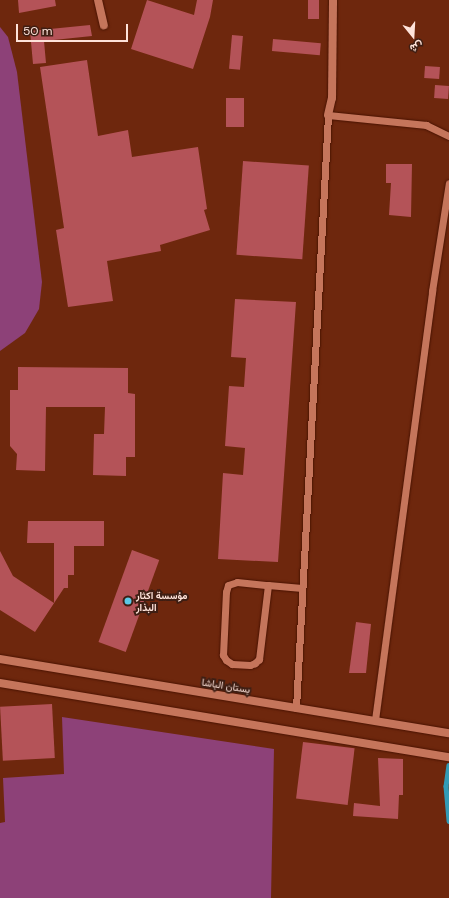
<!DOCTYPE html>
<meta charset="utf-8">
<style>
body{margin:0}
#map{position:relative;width:449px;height:898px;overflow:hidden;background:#6e270d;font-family:"DM Sans",Vazirmatn,sans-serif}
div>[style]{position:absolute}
.green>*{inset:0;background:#8d4178}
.stream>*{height:4.5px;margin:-2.25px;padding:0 2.25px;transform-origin:2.25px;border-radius:2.25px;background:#329bb6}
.building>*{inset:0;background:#b45358;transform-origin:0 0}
.roads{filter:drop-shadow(0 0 1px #491301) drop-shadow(0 0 1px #491301)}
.service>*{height:7px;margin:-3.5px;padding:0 3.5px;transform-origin:3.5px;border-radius:3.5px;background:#c5755b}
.minor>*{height:8px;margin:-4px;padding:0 4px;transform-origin:4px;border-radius:4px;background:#c5755b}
.tertiary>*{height:8px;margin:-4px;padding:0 4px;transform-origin:4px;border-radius:4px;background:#c5755b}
.dots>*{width:11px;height:11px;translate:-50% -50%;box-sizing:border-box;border:2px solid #3e1e13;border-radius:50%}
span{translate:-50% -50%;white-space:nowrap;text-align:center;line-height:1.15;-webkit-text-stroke:4px #3e1e13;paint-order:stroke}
.poi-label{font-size:10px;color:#fee3da;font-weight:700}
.left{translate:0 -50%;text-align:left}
.street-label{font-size:10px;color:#fee3da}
.north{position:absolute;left:393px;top:16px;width:40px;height:40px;-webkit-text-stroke:3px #3e1e13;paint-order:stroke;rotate:162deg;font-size:11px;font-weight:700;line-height:16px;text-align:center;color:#fee3da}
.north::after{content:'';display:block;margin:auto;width:14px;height:18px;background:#fee3da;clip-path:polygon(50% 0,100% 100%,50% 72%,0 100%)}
.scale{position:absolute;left:16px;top:24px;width:112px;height:18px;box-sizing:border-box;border:2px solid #fee3da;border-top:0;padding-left:5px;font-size:12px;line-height:14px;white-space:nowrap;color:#fee3da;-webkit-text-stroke:3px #3e1e13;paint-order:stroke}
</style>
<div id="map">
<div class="green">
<i style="clip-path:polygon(0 27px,8px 37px,17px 72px,42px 282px,39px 309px,25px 333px,0 351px)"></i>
<i style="clip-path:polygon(62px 717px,274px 749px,271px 898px,0 898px,0 823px,5px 822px,3px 778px,64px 774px)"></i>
</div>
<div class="stream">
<i style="left:449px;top:765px;width:21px;rotate:98deg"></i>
<i style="left:446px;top:786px;width:35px;rotate:85deg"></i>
</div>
<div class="building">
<i style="clip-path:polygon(18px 0,55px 0,56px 6px,19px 13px)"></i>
<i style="clip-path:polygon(147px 0,194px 15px,197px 0,213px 0,210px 17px,193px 69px,131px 49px)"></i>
<i style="left:308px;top:0;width:11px;height:19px"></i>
<i style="clip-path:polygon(90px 25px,92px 36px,44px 41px,46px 63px,33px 64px,30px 31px)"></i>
<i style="left:232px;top:35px;width:11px;height:34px;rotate:5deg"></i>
<i style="left:273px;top:39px;width:48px;height:12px;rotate:5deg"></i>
<i style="clip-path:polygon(87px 60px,98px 136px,128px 130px,132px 157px,198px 147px,207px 209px,204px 210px,210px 230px,160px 245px,161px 251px,107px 261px,113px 301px,68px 307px,56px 230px,64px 228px,40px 67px)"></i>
<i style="left:425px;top:66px;width:15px;height:12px;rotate:4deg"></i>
<i style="left:435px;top:85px;width:14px;height:13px;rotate:4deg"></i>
<i style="left:226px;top:98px;width:18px;height:29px"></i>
<i style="left:243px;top:161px;width:66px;height:94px;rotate:4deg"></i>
<i style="clip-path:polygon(386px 164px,412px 164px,411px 217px,389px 215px,391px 183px,386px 183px)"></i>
<i style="clip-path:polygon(235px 299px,296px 302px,278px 562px,218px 559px,223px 473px,243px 475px,245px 448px,225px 446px,229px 386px,244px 387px,246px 358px,231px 357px)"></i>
<i style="clip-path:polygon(18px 367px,128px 368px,128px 393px,135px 394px,135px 457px,126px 457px,126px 476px,93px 475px,94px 434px,104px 434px,105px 407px,46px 407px,45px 471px,16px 470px,17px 454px,10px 446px,10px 390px,18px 390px)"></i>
<i style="clip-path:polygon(28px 521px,104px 521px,104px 546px,74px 546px,74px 575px,68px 575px,68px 588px,64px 588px,35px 632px,0 610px,0 551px,13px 576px,54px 603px,54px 543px,27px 543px)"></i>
<i style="left:132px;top:550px;width:29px;height:98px;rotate:20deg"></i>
<i style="clip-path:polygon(356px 622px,371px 624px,366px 673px,349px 673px)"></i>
<i style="left:52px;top:704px;width:54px;height:52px;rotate:87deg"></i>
<i style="left:303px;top:742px;width:52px;height:57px;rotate:7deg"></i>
<i style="clip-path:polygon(378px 758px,403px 759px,403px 795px,399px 795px,398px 819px,353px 816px,354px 803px,380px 806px)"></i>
</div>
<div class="roads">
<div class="service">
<i style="left:268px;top:585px;width:75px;rotate:96.9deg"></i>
<i style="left:259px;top:659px;width:6px;rotate:135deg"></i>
<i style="left:255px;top:663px;width:5px;rotate:158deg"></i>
<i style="left:250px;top:665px;width:18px;rotate:-177deg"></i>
<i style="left:232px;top:664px;width:7px;rotate:-146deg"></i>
<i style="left:226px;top:660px;width:6px;rotate:-121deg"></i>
<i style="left:223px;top:655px;width:63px;rotate:-87.3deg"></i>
<i style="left:226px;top:592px;width:7px;rotate:-74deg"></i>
<i style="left:228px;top:585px;width:9px;rotate:-18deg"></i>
<i style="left:237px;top:582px;width:31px;rotate:6deg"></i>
<i style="left:268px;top:585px;width:34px;rotate:5deg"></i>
<i style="left:296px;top:708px;width:594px;rotate:-86.91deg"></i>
<i style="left:328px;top:115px;width:99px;rotate:5.8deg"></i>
<i style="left:426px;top:125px;width:25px;rotate:26deg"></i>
<i style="left:375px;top:720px;width:433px;rotate:-82.4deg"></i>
<i style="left:432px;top:291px;width:109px;rotate:-81.1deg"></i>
</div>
<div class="minor">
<i style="left:98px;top:0;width:26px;rotate:77deg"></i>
<i style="left:328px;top:115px;width:17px;rotate:-77deg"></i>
<i style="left:332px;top:98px;width:98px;rotate:-89.4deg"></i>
</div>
<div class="tertiary">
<i style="left:0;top:659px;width:455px;rotate:9.4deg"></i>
<i style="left:0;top:683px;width:455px;rotate:9.4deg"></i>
</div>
</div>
<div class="dots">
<i style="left:128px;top:601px;background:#5bc8e6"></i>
</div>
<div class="poi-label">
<span class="left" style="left:136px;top:601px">مؤسسة اكثار<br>البذار</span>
</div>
<div class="street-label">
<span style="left:226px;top:686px;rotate:9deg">بستان الباشا</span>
</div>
<div class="north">ش</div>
<div class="scale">50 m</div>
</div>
